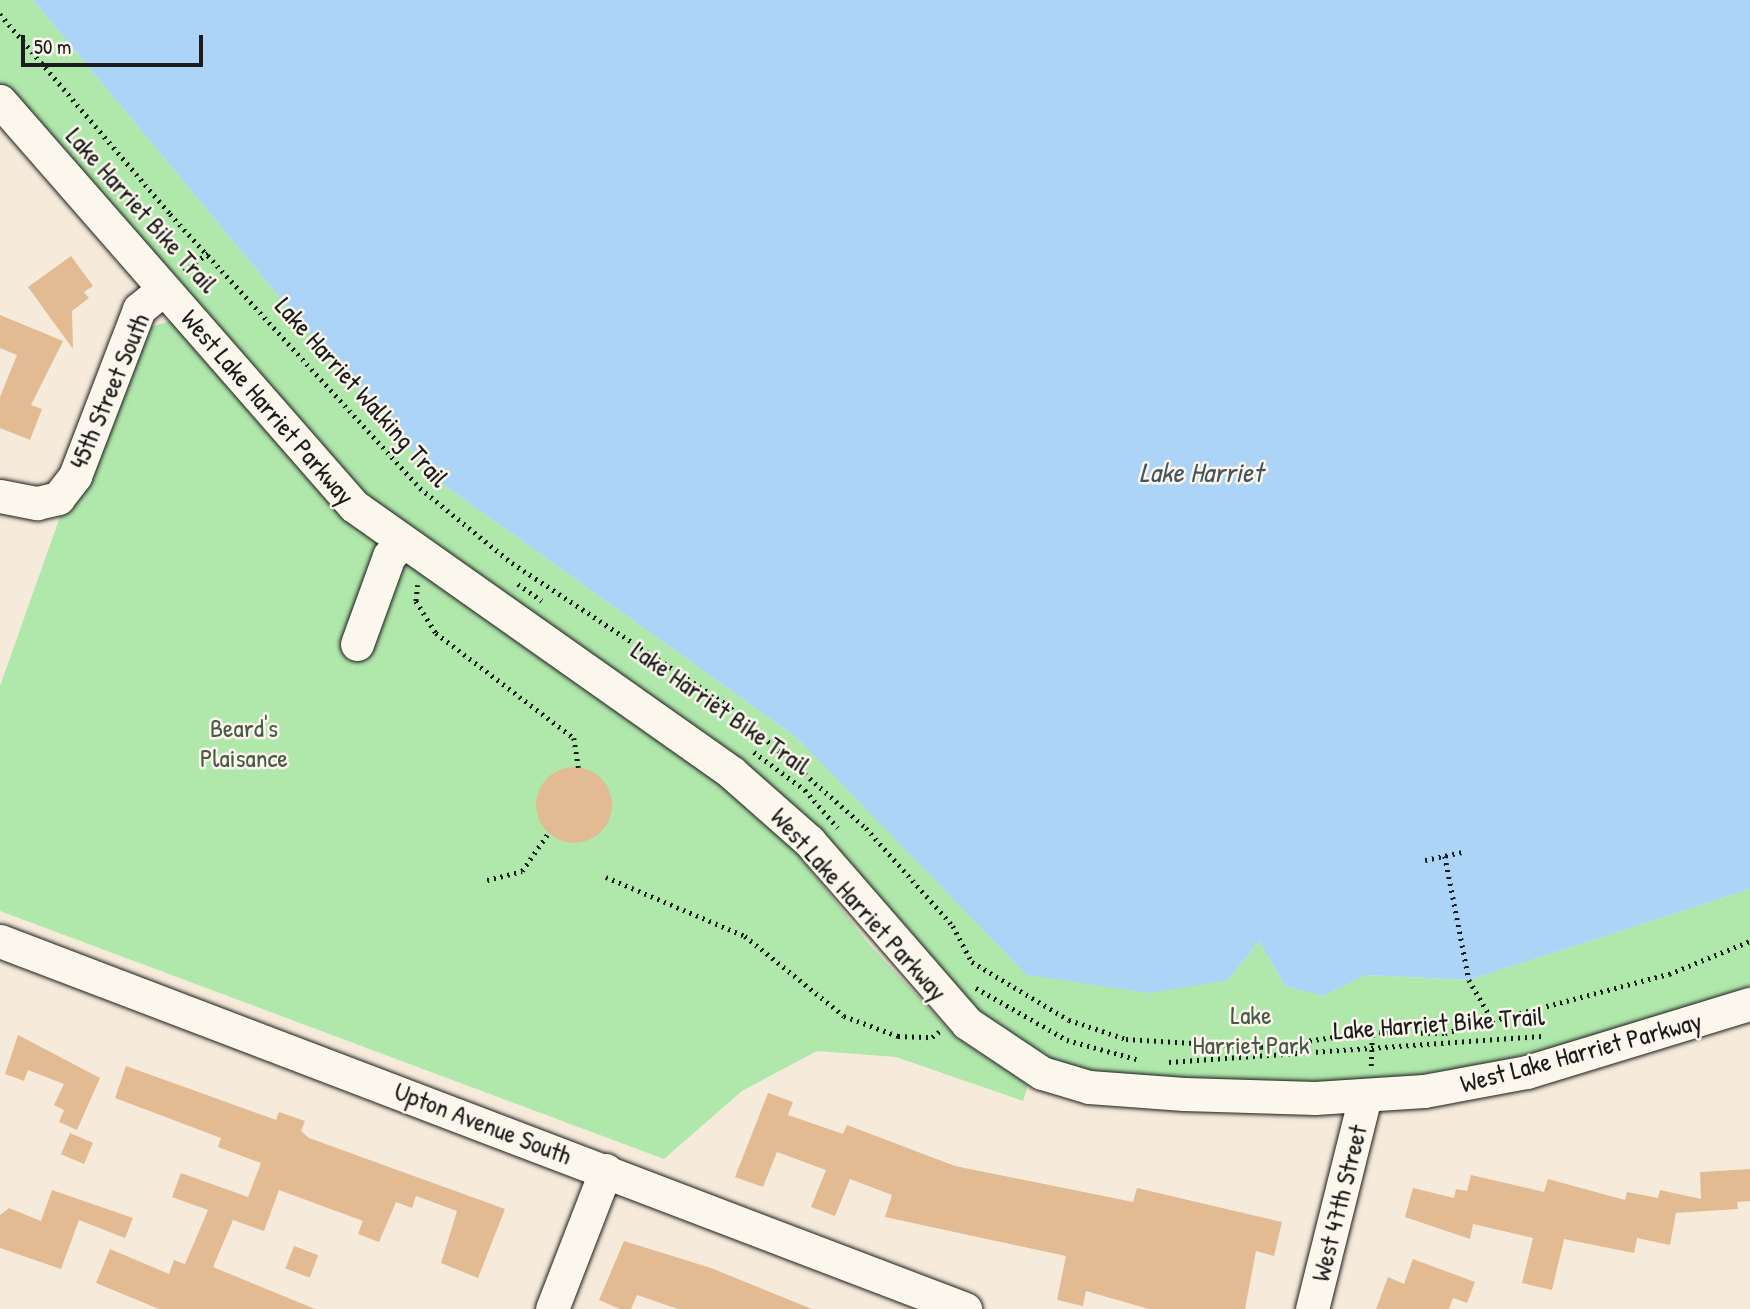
<!DOCTYPE html>
<style>
body{margin:0}
#map{position:relative;width:1750px;height:1309px;overflow:hidden;background:#f6ebda;font-family:"Patrick Hand",sans-serif}
div>[style]{position:absolute}
.green>*{inset:0;background:#b0e8ac}
.water>*{inset:0;background:#abd4f6}
.building>*{inset:0;background:#e2bb92;transform-origin:0 0}
.round{border-radius:50%}
.path>*{height:4.5px;margin-top:-2.25px;transform-origin:0;background:repeating-linear-gradient(90deg,#1c1c1c 0 2px,transparent 0 7px)}
.roads{filter:drop-shadow(0 0 2px #1c1c1c) drop-shadow(0 0 2px #1c1c1c)}
.minor>*{height:33px;margin:-16.5px;padding:0 16.5px;transform-origin:16.5px;border-radius:16.5px;background:#fbf7ec}
span{translate:-50% -50%;white-space:nowrap;text-align:center;line-height:1.15;-webkit-text-stroke:5px #fbf7ec;paint-order:stroke}
.street-label{font-size:26px;color:#1c1c1c}
.park-label{font-size:26px;color:#485947}
.water-label{font-size:28px;color:#47535d;font-style:italic}
.scale{position:absolute;left:21px;top:35px;width:182px;height:32px;box-sizing:border-box;border:4px solid #1c1c1c;border-top:0;padding-left:9px;font-size:21px;line-height:24px;white-space:nowrap;color:#1c1c1c;-webkit-text-stroke:5px #fbf7ec;paint-order:stroke}
</style>
<div id="map">
<div class="green">
<i style="clip-path:polygon(0 0,33px 0,301px 323px,444px 485px,796px 737px,1027px 974px,1228px 980px,1259px 941px,1285px 986px,1323px 996px,1366px 975px,1469px 980px,1750px 889px,1750px 986px,1563px 1047px,1379px 1085px,1089px 1075px,1001px 1049px,826px 861px,420px 557px,0 101px)"></i>
<i style="clip-path:polygon(175px 320px,294px 458px,678px 747px,796px 851px,868px 943px,956px 1037px,1028px 1085px,1023px 1101px,896px 1057px,817px 1051px,742px 1091px,664px 1159px,0 911px,0 686px,61px 514px,150px 327px)"></i>
</div>
<div class="water">
<i style="clip-path:polygon(33px 0,1750px 0,1750px 889px,1469px 980px,1366px 975px,1323px 996px,1285px 986px,1259px 941px,1228px 980px,1150px 993px,1027px 975px,796px 737px,444px 485px,301px 323px)"></i>
</div>
<div class="building">
<i style="clip-path:polygon(71px 256px,93px 286px,84px 292px,89px 298px,72px 311px,73px 349px,28px 287px)"></i>
<i style="clip-path:polygon(0 315px,63px 341px,31px 405px,42px 409px,30px 440px,0 428px,0 397px,17px 355px,0 348px)"></i>
<i class="round" style="left:536px;top:767px;width:76px;height:76px"></i>
<i style="clip-path:polygon(18px 1035px,100px 1078px,77px 1130px,59px 1122px,64px 1110px,54px 1105px,64px 1084px,28px 1070px,24px 1081px,5px 1074px)"></i>
<i style="clip-path:polygon(126px 1066px,276px 1120px,279px 1112px,305px 1121px,301px 1131px,309px 1138px,505px 1209px,478px 1278px,441px 1263px,457px 1211px,416px 1196px,412px 1208px,396px 1202px,379px 1242px,358px 1234px,363px 1221px,279px 1190px,264px 1231px,233px 1220px,213px 1267px,315px 1309px,159px 1309px,96px 1283px,110px 1249px,169px 1274px,174px 1260px,185px 1264px,208px 1210px,172px 1197px,181px 1173px,248px 1197px,261px 1163px,218px 1147px,221px 1138px,115px 1098px)"></i>
<i style="clip-path:polygon(768px 1093px,793px 1102px,788px 1115px,843px 1134px,847px 1125px,955px 1166px,1133px 1202px,1137px 1188px,1282px 1222px,1274px 1256px,1256px 1251px,1245px 1309px,1149px 1309px,1086px 1291px,1083px 1306px,1057px 1300px,1066px 1256px,885px 1217px,892px 1195px,850px 1179px,835px 1216px,811px 1207px,826px 1170px,777px 1152px,763px 1187px,735px 1177px)"></i>
<i style="left:70px;top:1133px;width:25px;height:23px;rotate:23deg"></i>
<i style="clip-path:polygon(1750px 1169px,1750px 1201px,1737px 1202px,1738px 1209px,1676px 1213px,1670px 1245px,1637px 1238px,1634px 1253px,1564px 1239px,1552px 1290px,1522px 1283px,1533px 1238px,1473px 1224px,1470px 1239px,1405px 1217px,1413px 1188px,1454px 1198px,1456px 1189px,1467px 1191px,1471px 1175px,1544px 1192px,1548px 1179px,1625px 1200px,1627px 1192px,1658px 1198px,1660px 1190px,1701px 1199px,1700px 1172px)"></i>
<i style="clip-path:polygon(52px 1190px,133px 1218px,125px 1238px,79px 1220px,61px 1269px,0 1248px,0 1215px,9px 1208px,41px 1221px)"></i>
<i style="clip-path:polygon(624px 1241px,711px 1268px,812px 1309px,678px 1309px,637px 1295px,631px 1309px,620px 1309px,599px 1300px)"></i>
<i style="left:294px;top:1246px;width:26px;height:24px;rotate:21deg"></i>
<i style="clip-path:polygon(1413px 1259px,1475px 1282px,1467px 1303px,1453px 1298px,1449px 1309px,1376px 1309px,1388px 1277px,1404px 1284px)"></i>
</div>
<div class="path">
<i style="left:0;top:14px;width:262px;rotate:49.6deg"></i>
<i style="left:170px;top:214px;width:371px;rotate:47.6deg"></i>
<i style="left:420px;top:488px;width:119px;rotate:39.2deg"></i>
<i style="left:512px;top:563px;width:256px;rotate:33.4deg"></i>
<i style="left:726px;top:704px;width:187px;rotate:41.5deg"></i>
<i style="left:866px;top:828px;width:131px;rotate:48.4deg"></i>
<i style="left:953px;top:926px;width:41px;rotate:62.2deg"></i>
<i style="left:972px;top:962px;width:113px;rotate:30.9deg"></i>
<i style="left:1069px;top:1020px;width:60px;rotate:18.4deg"></i>
<i style="left:1126px;top:1039px;width:135px;rotate:3.4deg"></i>
<i style="left:1261px;top:1047px;width:112px;rotate:-7.7deg"></i>
<i style="left:1372px;top:1032px;width:73px;rotate:0.8deg"></i>
<i style="left:1445px;top:1033px;width:232px;rotate:-14.8deg"></i>
<i style="left:1669px;top:974px;width:87px;rotate:-22.2deg"></i>
<i style="left:184px;top:271px;width:30px;rotate:-37deg"></i>
<i style="left:518px;top:584px;width:29px;rotate:35deg"></i>
<i style="left:418px;top:585px;width:16px;rotate:97deg"></i>
<i style="left:416px;top:601px;width:38px;rotate:58deg"></i>
<i style="left:436px;top:633px;width:173px;rotate:37.3deg"></i>
<i style="left:574px;top:738px;width:30px;rotate:81deg"></i>
<i style="left:754px;top:752px;width:64px;rotate:36.7deg"></i>
<i style="left:805px;top:790px;width:50px;rotate:49deg"></i>
<i style="left:1445px;top:856px;width:126px;rotate:79deg"></i>
<i style="left:1469px;top:980px;width:48px;rotate:59.7deg"></i>
<i style="left:1425px;top:860px;width:40px;rotate:-12deg"></i>
<i style="left:606px;top:877px;width:151px;rotate:23deg"></i>
<i style="left:745px;top:936px;width:127px;rotate:38.9deg"></i>
<i style="left:844px;top:1016px;width:58px;rotate:20.3deg"></i>
<i style="left:898px;top:1036px;width:34px;rotate:2deg"></i>
<i style="left:932px;top:1037px;width:10px;rotate:-37deg"></i>
<i style="left:487px;top:880px;width:36px;rotate:-14deg"></i>
<i style="left:522px;top:871px;width:44px;rotate:-55.2deg"></i>
<i style="left:976px;top:988px;width:105px;rotate:29.7deg"></i>
<i style="left:1067px;top:1040px;width:72px;rotate:15.4deg"></i>
<i style="left:1169px;top:1062px;width:373px;rotate:-4deg"></i>
<i style="left:1371px;top:1066px;width:34px;rotate:-88deg"></i>
</div>
<div class="roads">
<div class="minor">
<i style="left:0;top:101px;width:538px;rotate:48.84deg"></i>
<i style="left:354px;top:506px;width:463px;rotate:35.2deg"></i>
<i style="left:732px;top:773px;width:103px;rotate:41.4deg"></i>
<i style="left:809px;top:841px;width:241px;rotate:49deg"></i>
<i style="left:967px;top:1023px;width:90px;rotate:33.7deg"></i>
<i style="left:1042px;top:1073px;width:49px;rotate:16.6deg"></i>
<i style="left:1089px;top:1087px;width:95px;rotate:4.2deg"></i>
<i style="left:1184px;top:1094px;width:131px;rotate:1.7deg"></i>
<i style="left:1315px;top:1098px;width:109px;rotate:-3.7deg"></i>
<i style="left:1424px;top:1091px;width:105px;rotate:-10.5deg"></i>
<i style="left:1527px;top:1072px;width:233px;rotate:-17deg"></i>
<i style="left:0;top:496px;width:38px;rotate:11deg"></i>
<i style="left:37px;top:503px;width:22px;rotate:-13deg"></i>
<i style="left:58px;top:498px;width:28px;rotate:-52deg"></i>
<i style="left:75px;top:476px;width:179px;rotate:-69deg"></i>
<i style="left:139px;top:309px;width:32px;rotate:-39deg"></i>
<i style="left:357px;top:644px;width:94px;rotate:-70deg"></i>
<i style="left:389px;top:556px;width:17px;rotate:-45deg"></i>
<i style="left:0;top:941px;width:1033px;rotate:20.87deg"></i>
<i style="left:552px;top:1309px;width:149px;rotate:-68.8deg"></i>
<i style="left:1312px;top:1309px;width:219px;rotate:-76deg"></i>
</div>
</div>
<div class="street-label">
<span style="left:142px;top:210px;rotate:48deg">Lake Harriet Bike Trail</span>
<span style="left:109px;top:391px;rotate:-67deg">45th Street South</span>
<span style="left:362px;top:392px;rotate:48deg">Lake Harriet Walking Trail</span>
<span style="left:268px;top:407px;rotate:49deg">West Lake Harriet Parkway</span>
<span style="left:721px;top:708px;rotate:35deg">Lake Harriet Bike Trail</span>
<span style="left:859px;top:904px;rotate:48deg">West Lake Harriet Parkway</span>
<span style="left:1439px;top:1023px;rotate:-4deg">Lake Harriet Bike Trail</span>
<span style="left:1581px;top:1052px;rotate:-15deg">West Lake Harriet Parkway</span>
<span style="left:483px;top:1123px;rotate:21deg">Upton Avenue South</span>
<span style="left:1339px;top:1203px;rotate:-76deg">West 47th Street</span>
</div>
<div class="park-label">
<span style="left:244px;top:743px">Beard's<br>Plaisance</span>
<span style="left:1251px;top:1030px">Lake<br>Harriet Park</span>
</div>
<div class="water-label">
<span style="left:1201px;top:472px">Lake Harriet</span>
</div>
<div class="scale">50 m</div>
</div>
